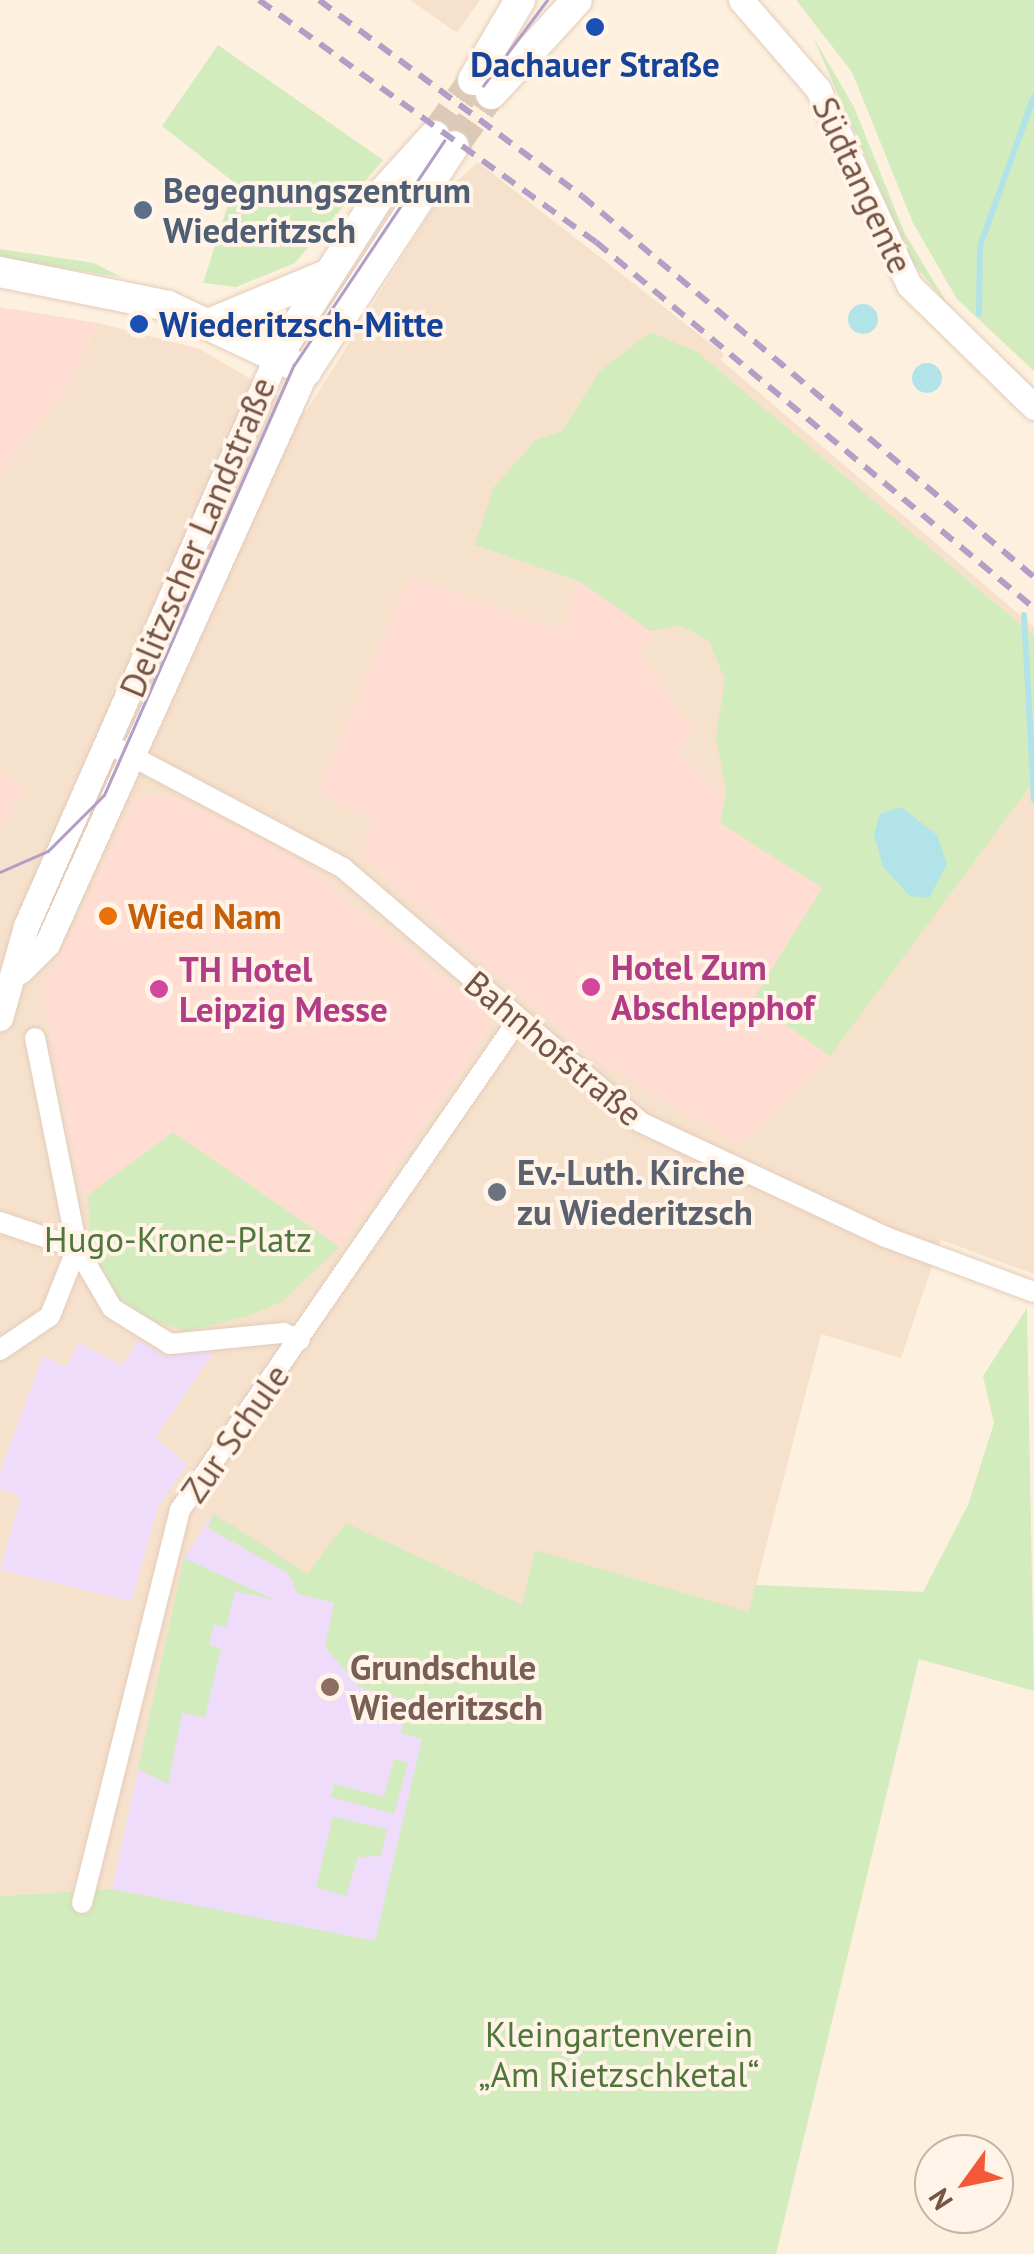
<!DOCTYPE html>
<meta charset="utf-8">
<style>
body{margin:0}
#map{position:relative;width:1034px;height:2254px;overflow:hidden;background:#fef0df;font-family:"PT Sans",sans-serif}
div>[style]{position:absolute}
.residential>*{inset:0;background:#f6e1cd}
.commercial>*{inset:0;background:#ffddd2}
.education>*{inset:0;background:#eedcfa}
.green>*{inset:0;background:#d2ecbd}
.water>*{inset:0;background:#b2e3e9}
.round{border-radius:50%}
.stream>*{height:6px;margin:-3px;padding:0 3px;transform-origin:3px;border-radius:3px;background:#b2e3e9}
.secondary-tunnel>*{height:30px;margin-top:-15px;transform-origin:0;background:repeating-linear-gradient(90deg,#dcc9b8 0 30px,transparent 0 45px)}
.roads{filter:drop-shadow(0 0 2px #e3ccba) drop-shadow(0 0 2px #e3ccba)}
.minor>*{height:20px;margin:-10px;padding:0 10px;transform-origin:10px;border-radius:10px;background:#fff}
.tertiary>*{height:25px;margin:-12.5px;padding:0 12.5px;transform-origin:12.5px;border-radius:12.5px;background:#fff}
.secondary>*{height:30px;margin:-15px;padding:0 15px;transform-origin:15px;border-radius:15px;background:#fff}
.tram>*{height:2.5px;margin:-1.25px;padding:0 1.25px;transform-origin:1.25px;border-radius:1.25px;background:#b29ec7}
.rail>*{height:6px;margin-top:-3px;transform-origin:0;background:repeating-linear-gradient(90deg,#b29ec7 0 15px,transparent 0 25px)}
.dots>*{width:28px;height:28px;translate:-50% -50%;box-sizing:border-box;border:5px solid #fff4e7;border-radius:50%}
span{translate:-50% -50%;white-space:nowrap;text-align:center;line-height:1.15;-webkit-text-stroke:8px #fff4e7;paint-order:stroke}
.transit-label{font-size:35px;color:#164399;font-weight:700}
.left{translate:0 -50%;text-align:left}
.street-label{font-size:35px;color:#765445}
.service-label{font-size:35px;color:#4e5e75;font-weight:700}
.food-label{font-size:35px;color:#c56008;font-weight:700}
.hotel-label{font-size:35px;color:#b23c85;font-weight:700}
.worship-label{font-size:35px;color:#5b616d;font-weight:700}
.park-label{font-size:35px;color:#4f773a}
.education-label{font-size:35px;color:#785e54;font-weight:700}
.north{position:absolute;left:914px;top:2134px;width:100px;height:100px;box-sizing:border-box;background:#fff4e7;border:2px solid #c8b4a6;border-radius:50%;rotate:237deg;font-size:28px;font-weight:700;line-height:40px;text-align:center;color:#765445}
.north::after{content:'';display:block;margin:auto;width:35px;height:45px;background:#f35939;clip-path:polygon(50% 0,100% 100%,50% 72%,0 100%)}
</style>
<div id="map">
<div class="residential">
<i style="clip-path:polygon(410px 0,480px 0,457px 33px)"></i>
<i style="clip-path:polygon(478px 162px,724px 354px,721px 360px,1034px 627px,1034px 1274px,941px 1240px,901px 1358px,821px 1334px,749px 1612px,442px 1961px,112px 1889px,0 1896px,0 830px,25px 789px,0 768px,0 473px,71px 381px,98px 323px,200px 349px,306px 412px,441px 195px)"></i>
</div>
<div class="commercial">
<i style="clip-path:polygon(0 307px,98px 323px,71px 381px,0 473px)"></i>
<i style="clip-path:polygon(409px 576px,561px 631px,579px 581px,618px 603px,654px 634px,638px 653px,694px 731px,678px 753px,823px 888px,753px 1001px,830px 1056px,740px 1145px,593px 1059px,359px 854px,375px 822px,318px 792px)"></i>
<i style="clip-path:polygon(0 768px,25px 789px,0 830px)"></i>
<i style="clip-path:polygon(149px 795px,175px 797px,284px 850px,487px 1012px,488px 1031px,340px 1247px,173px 1133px,88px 1195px,81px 1189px,42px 991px,135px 798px)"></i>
</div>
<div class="education">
<i style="clip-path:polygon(138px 1340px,163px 1355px,214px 1351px,155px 1438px,187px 1464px,158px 1507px,131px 1601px,0 1570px,21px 1497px,0 1489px,0 1472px,43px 1356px,67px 1367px,78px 1343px,123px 1365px)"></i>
<i style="clip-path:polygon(213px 1513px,307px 1574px,346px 1523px,523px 1605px,418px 1950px,112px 1889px,184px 1559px)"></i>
</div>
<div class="green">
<i style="clip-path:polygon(796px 0,1034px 0,1034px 371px,957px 299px,913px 223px,852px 72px)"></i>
<i style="clip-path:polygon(813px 37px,854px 107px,905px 234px,948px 305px,911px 261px)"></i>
<i style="clip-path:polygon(218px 45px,383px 160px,295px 263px,236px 287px,203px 283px,235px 183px,162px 126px)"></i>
<i style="clip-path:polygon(0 249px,94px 263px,121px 277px,0 259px)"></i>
<i style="clip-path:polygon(650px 332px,697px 352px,1034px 636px,1034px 781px,830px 1056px,752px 1001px,822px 888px,720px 823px,726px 791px,716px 737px,725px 680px,709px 641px,680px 625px,650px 631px,579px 581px,475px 545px,494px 487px,536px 440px,562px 431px,600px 371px)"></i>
<i style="clip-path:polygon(173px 1132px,340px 1247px,281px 1302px,248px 1316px,188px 1331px,141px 1317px,118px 1300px,91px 1255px,88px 1195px)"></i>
<i style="clip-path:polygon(1027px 1308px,1034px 1691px,919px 1659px,776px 2254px,0 2254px,0 1896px,112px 1889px,375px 1941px,422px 1739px,401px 1733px,409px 1700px,359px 1687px,325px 1647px,334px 1603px,298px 1594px,288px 1573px,208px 1528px,213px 1513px,307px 1574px,346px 1523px,522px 1605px,535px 1550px,749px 1612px,755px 1585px,923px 1592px,968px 1505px,994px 1423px,983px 1376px)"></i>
<i style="clip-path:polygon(184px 1558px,275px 1600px,235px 1591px,226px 1627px,214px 1624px,209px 1645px,221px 1648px,205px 1717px,182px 1713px,168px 1784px,138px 1769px)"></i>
<i style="clip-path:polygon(394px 1759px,408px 1763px,394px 1814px,331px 1797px,334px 1784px,384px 1797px)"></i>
<i style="clip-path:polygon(333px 1817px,387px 1829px,381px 1856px,358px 1857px,346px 1896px,316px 1887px)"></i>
</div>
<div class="water">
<i class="round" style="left:848px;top:304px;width:30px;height:30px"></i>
<i class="round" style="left:912px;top:363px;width:30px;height:30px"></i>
<i style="clip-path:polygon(901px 807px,937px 835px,947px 864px,929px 898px,910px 896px,883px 867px,874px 834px,880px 814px)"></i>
</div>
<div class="stream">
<i style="left:979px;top:314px;width:68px;rotate:-89.2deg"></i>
<i style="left:980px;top:246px;width:159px;rotate:-70.2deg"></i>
<i style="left:1024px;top:615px;width:185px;rotate:86.9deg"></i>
</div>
<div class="secondary-tunnel">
<i style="left:434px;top:136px;width:68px;rotate:-55.1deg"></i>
<i style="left:454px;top:146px;width:64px;rotate:-54.6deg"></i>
</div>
<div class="roads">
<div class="minor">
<i style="left:109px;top:744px;width:265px;rotate:27.9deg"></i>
<i style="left:343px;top:868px;width:391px;rotate:40.5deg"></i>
<i style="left:640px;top:1122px;width:272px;rotate:25.1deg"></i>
<i style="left:886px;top:1237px;width:158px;rotate:20.4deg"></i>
<i style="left:0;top:1222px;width:81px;rotate:18.7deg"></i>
<i style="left:77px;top:1248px;width:214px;rotate:-101.3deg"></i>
<i style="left:0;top:1350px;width:60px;rotate:-34.2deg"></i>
<i style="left:50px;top:1316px;width:73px;rotate:-68.3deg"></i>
<i style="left:77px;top:1248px;width:69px;rotate:59.7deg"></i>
<i style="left:112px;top:1308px;width:68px;rotate:31.8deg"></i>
<i style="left:170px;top:1344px;width:114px;rotate:-5.6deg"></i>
<i style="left:283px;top:1333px;width:18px;rotate:22deg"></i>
<i style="left:82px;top:1903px;width:405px;rotate:-76deg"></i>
<i style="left:180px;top:1510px;width:595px;rotate:-55.4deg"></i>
</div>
<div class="tertiary">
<i style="left:741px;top:0;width:118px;rotate:49.1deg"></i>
<i style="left:818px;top:89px;width:216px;rotate:65.1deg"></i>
<i style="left:909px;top:285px;width:175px;rotate:44.3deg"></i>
<i style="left:20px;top:971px;width:38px;rotate:-45deg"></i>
<i style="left:47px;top:944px;width:629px;rotate:-65.68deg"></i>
<i style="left:0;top:1018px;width:96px;rotate:-74.2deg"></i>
<i style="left:26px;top:926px;width:623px;rotate:-66.23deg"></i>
</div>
<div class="secondary">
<i style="left:473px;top:80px;width:93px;rotate:-59.6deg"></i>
<i style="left:491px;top:94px;width:127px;rotate:-47.5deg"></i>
<i style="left:0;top:272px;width:171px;rotate:11.4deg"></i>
<i style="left:168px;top:306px;width:153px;rotate:25.2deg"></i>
<i style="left:306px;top:371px;width:269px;rotate:-56.7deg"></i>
<i style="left:213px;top:322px;width:120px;rotate:-22.5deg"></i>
<i style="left:277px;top:356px;width:188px;rotate:-57.4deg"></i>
<i style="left:378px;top:198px;width:84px;rotate:-47.9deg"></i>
</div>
</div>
<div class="tram">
<i style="left:483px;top:86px;width:107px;rotate:-53.3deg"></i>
<i style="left:0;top:872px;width:52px;rotate:-23.6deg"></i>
<i style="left:48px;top:851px;width:79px;rotate:-45deg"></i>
<i style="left:104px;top:795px;width:470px;rotate:-66.2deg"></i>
<i style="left:294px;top:365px;width:270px;rotate:-56.2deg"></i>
</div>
<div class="rail">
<i style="left:259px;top:0;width:415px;rotate:35.7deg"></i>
<i style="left:596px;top:242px;width:571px;rotate:39.88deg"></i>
<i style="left:319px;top:0;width:328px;rotate:36.7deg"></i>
<i style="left:582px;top:196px;width:591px;rotate:40.13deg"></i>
</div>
<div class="dots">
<i style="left:595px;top:27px;background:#1a4fb4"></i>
<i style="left:143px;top:210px;background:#5c6f8a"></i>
<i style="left:139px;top:324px;background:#1a4fb4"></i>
<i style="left:108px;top:916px;background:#e8710a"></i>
<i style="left:591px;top:987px;background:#d1479c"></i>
<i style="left:159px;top:989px;background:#d1479c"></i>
<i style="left:497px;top:1192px;background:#6b7280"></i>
<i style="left:330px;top:1687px;background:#8d6e63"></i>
</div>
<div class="transit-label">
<span style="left:595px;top:64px">Dachauer Straße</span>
<span class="left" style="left:159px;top:324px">Wiederitzsch-Mitte</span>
</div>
<div class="street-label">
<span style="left:863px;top:185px;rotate:65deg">Südtangente</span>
<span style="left:197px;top:537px;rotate:-67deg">Delitzscher Landstraße</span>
<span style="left:554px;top:1048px;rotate:40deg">Bahnhofstraße</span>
<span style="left:235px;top:1433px;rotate:-55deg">Zur Schule</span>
</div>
<div class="service-label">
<span class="left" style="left:163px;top:210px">Begegnungszentrum<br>Wiederitzsch</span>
</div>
<div class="food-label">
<span class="left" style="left:128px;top:916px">Wied Nam</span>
</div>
<div class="hotel-label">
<span class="left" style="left:611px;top:987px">Hotel Zum<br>Abschlepphof</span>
<span class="left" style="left:179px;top:989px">TH Hotel<br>Leipzig Messe</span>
</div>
<div class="worship-label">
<span class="left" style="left:517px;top:1192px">Ev.-Luth. Kirche<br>zu Wiederitzsch</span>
</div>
<div class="park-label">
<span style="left:178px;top:1239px">Hugo-Krone-Platz</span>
<span style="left:619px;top:2054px">Kleingartenverein<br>„Am Rietzschketal“</span>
</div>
<div class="education-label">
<span class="left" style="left:350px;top:1687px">Grundschule<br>Wiederitzsch</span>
</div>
<div class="north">N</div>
</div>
